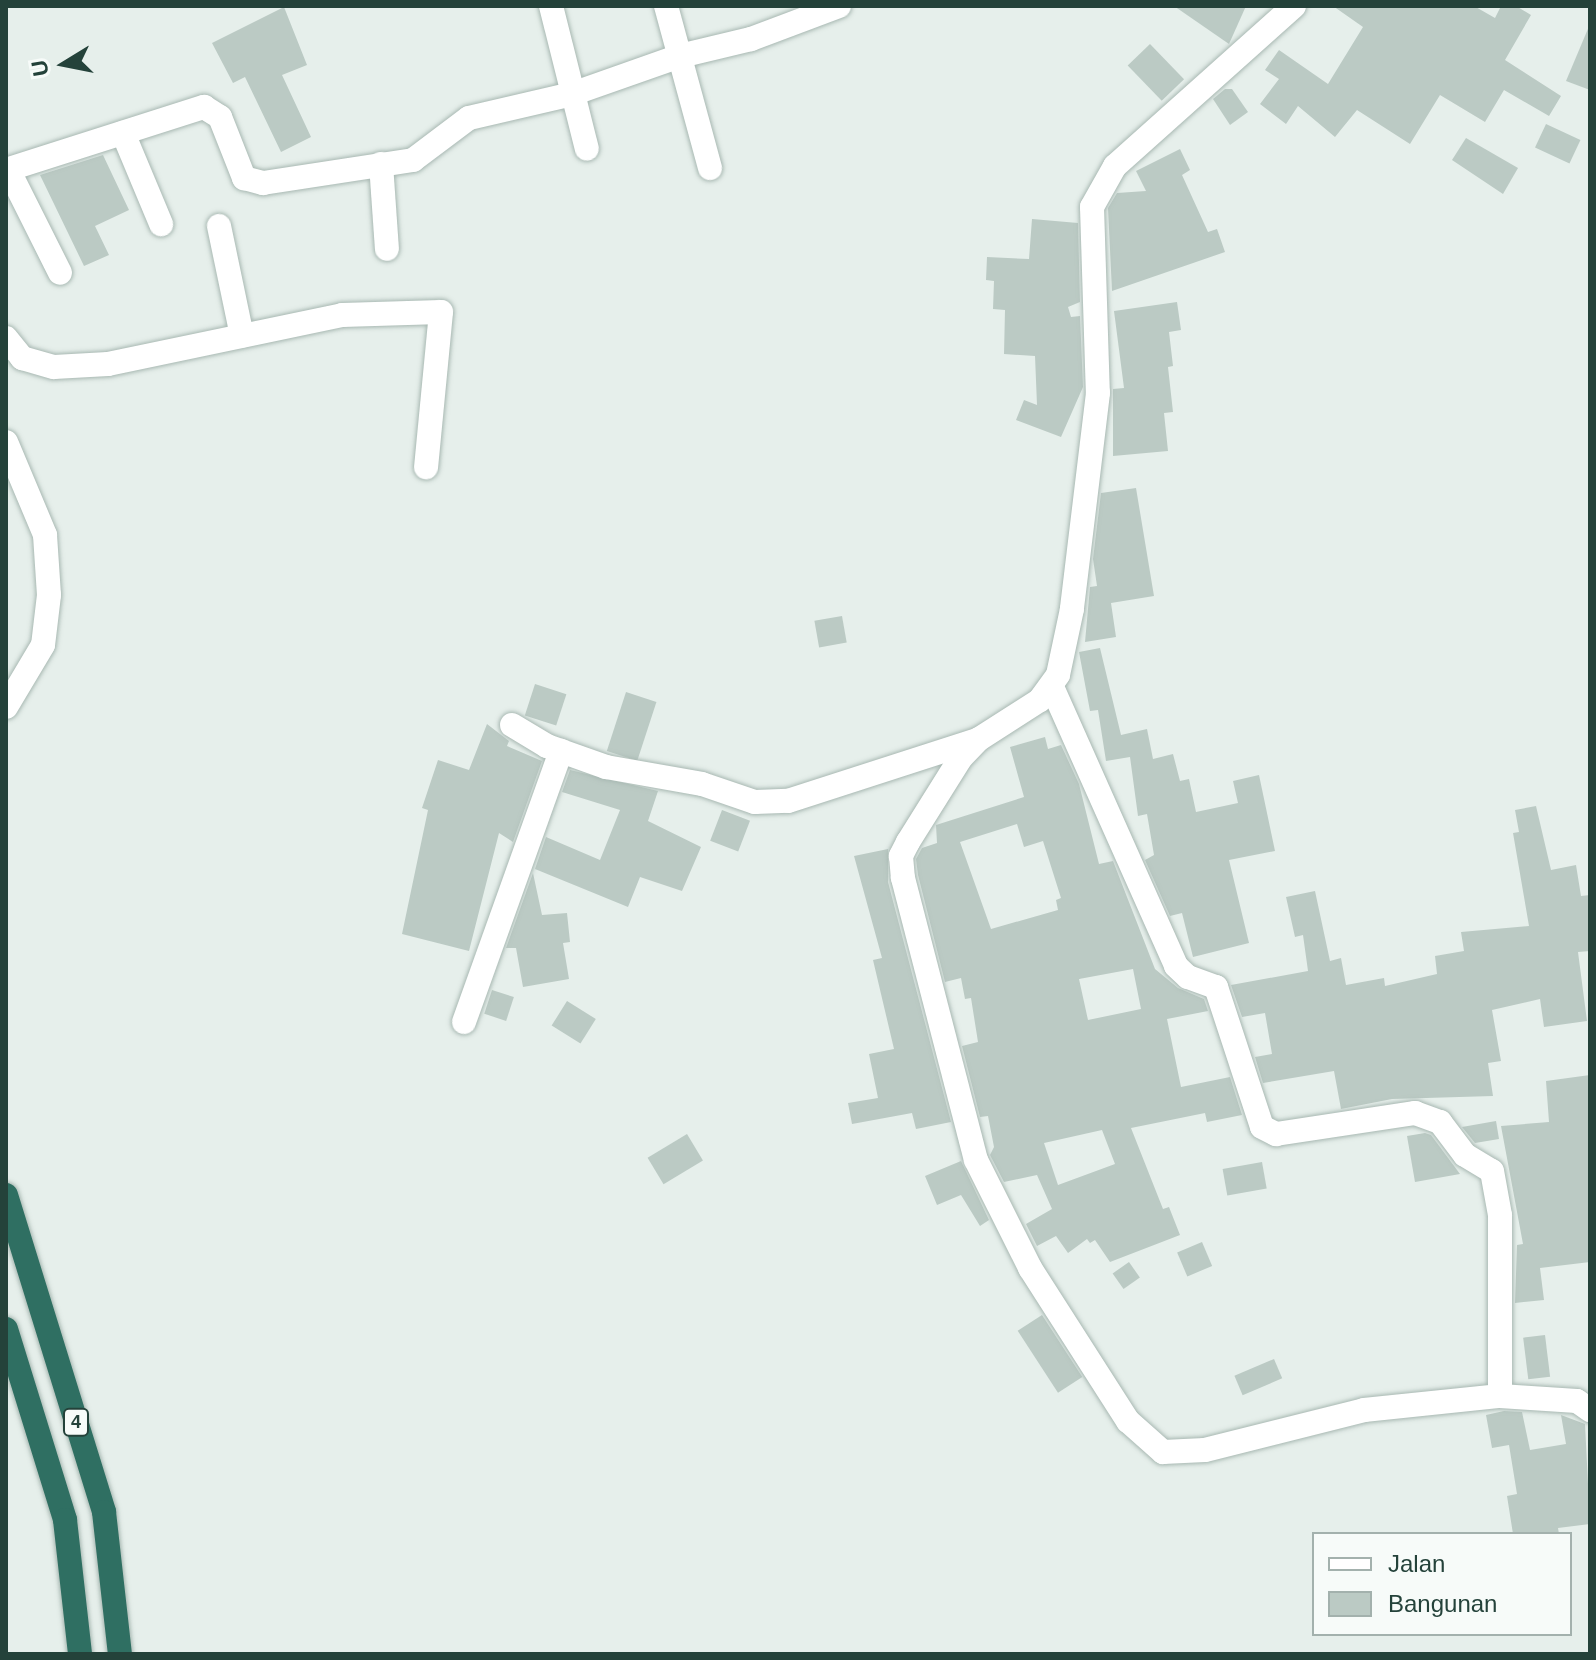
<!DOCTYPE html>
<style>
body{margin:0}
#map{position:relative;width:1596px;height:1660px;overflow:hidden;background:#e6efeb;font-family:Arial,sans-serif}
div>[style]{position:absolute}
.building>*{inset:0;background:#bbcac4;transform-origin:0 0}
.roads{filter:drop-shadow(0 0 2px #a8b8b2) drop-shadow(0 0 2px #a8b8b2)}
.minor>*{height:24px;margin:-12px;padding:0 12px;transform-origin:12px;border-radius:12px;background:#fff}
.motorway>*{height:24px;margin:-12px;padding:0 12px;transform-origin:12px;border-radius:12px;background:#2f6f62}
span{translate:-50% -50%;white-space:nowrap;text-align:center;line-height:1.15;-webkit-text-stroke:8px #f7fbf9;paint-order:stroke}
.shield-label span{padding:2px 6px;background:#f7fbf9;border:2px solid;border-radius:6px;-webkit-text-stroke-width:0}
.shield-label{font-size:18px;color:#24423a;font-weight:700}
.frame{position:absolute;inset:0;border:8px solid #24423a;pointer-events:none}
.legend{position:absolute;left:1312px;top:1532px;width:260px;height:104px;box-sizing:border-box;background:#f7fbf9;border:2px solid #a3b1ad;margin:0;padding:10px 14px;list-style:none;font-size:24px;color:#24423a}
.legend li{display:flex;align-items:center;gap:16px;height:40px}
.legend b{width:40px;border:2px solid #a3b1ad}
.north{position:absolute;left:24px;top:24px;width:80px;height:80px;-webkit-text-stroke:6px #f7fbf9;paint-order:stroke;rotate:260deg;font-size:22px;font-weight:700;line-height:32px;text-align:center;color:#24423a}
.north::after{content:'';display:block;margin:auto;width:28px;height:36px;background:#24423a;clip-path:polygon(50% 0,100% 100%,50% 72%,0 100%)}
</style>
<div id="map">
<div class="building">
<i style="clip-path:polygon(1174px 6px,1246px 6px,1229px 44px)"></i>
<i style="clip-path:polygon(1333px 6px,1474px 6px,1495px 18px,1501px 6px,1516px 6px,1531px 15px,1505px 60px,1561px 96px,1549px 116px,1504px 90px,1485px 122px,1440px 95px,1410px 144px,1357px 110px,1335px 137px,1298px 106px,1286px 124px,1260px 104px,1279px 79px,1265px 70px,1279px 50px,1328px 84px,1363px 27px)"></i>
<i style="clip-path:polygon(284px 7px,307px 65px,282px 75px,311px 137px,281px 152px,245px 77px,233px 83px,212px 43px)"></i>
<i style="clip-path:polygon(1590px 24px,1590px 90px,1566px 81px)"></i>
<i style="left:1150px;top:44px;width:49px;height:31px;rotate:46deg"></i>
<i style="clip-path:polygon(1225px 89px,1232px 89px,1248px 112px,1230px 125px,1213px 99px)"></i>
<i style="left:1546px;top:124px;width:38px;height:26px;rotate:25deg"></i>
<i style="clip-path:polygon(1466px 138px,1518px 168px,1503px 194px,1452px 160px)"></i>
<i style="clip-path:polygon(1180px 149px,1190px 170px,1182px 175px,1208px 232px,1217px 229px,1225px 252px,1112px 291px,1108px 208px,1117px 193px,1146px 191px,1136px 171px)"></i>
<i style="clip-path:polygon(103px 155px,129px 210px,95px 226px,109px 255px,84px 266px,40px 175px)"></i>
<i style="clip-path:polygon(1032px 219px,1078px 223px,1080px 302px,1068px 307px,1071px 317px,1080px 316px,1083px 387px,1061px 437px,1016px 420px,1024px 400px,1037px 405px,1035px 356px,1004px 354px,1005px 310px,993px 309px,994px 281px,986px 280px,987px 257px,1029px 259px)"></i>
<i style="clip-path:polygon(1177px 302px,1181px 330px,1169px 332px,1173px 366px,1168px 367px,1173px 412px,1164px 413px,1168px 451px,1113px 456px,1113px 389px,1124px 388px,1114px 311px)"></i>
<i style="clip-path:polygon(1136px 488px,1154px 596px,1111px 603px,1116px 637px,1085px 642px,1090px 587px,1097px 586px,1093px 559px,1101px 493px)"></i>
<i style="left:842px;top:616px;width:27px;height:28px;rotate:80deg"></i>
<i style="clip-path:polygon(1100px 648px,1121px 735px,1147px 729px,1153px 759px,1173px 754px,1180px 781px,1189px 779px,1196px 812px,1238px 803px,1233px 781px,1259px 775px,1275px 851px,1229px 860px,1249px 943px,1193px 957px,1182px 913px,1170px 916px,1145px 860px,1154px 855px,1147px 814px,1138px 816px,1130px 757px,1106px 761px,1098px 710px,1090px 711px,1079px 652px)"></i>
<i style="left:535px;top:684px;width:33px;height:33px;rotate:18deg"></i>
<i style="left:626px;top:692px;width:32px;height:62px;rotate:18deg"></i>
<i style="clip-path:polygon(487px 724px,509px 741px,507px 746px,542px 761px,513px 842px,499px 833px,469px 951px,402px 934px,428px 810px,422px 808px,438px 760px,469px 770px)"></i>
<i style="clip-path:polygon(evenodd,1045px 737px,1048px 749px,1061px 745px,1079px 784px,1099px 864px,1113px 861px,1155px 969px,1178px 988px,1204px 999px,1208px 1011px,1167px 1019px,1181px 1087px,1230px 1077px,1242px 1115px,1207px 1122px,1205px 1113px,1131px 1128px,1163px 1209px,1169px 1207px,1180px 1235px,1110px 1262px,1095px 1240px,1090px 1243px,1087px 1239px,1068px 1253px,1056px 1236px,1037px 1246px,1026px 1224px,1052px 1209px,1037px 1175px,1004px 1182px,990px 1155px,994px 1147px,988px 1116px,980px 1117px,962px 1046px,978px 1042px,971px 998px,965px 999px,961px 978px,945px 982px,918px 875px,916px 859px,922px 848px,937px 843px,936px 825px,1024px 797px,1010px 747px,1045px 737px,1017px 824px,1024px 847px,1043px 841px,1061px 898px,1056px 900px,1058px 910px,991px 929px,960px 842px,1017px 824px,1045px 737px,1133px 969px,1141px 1009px,1088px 1020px,1079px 979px,1133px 969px,1045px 737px,1102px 1130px,1115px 1164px,1058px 1185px,1044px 1143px,1102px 1130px)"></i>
<i style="clip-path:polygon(570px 770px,658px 791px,648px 821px,701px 847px,682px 891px,640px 877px,628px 907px,535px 869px,546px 837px,600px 860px,620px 810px,562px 792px)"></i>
<i style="clip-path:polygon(1536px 806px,1551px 870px,1576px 865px,1581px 896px,1590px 895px,1590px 951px,1578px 952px,1587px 1021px,1544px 1027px,1540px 999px,1492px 1010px,1501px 1061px,1488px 1063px,1493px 1096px,1392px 1099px,1341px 1109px,1334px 1071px,1263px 1083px,1255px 1057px,1272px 1054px,1265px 1013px,1242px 1017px,1231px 985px,1308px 971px,1303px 935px,1295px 937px,1286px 897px,1315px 891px,1330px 961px,1341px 958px,1346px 985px,1384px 978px,1385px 986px,1437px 974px,1435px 956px,1464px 951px,1461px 932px,1529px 926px,1513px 833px,1519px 832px,1515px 810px)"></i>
<i style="left:722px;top:810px;width:30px;height:33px;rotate:21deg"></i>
<i style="clip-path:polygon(888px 849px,888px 882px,951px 1122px,916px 1129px,912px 1113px,852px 1124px,848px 1103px,878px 1098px,869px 1054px,894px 1049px,873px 960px,882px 958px,854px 856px)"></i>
<i style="clip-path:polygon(533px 873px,542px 915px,567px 913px,570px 942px,563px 943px,569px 979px,523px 987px,516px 948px,506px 948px)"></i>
<i style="left:492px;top:990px;width:23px;height:25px;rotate:18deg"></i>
<i style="left:567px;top:1001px;width:34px;height:29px;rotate:32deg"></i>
<i style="clip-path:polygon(1590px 1075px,1590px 1262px,1540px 1268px,1544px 1300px,1515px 1303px,1517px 1245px,1523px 1244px,1501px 1126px,1549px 1122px,1546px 1081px)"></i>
<i style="clip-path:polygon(1496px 1121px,1499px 1139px,1475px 1143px,1462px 1127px)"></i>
<i style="clip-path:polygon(1425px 1133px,1431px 1135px,1460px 1174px,1415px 1182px,1407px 1136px)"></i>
<i style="left:687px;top:1134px;width:31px;height:46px;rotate:59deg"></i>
<i style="clip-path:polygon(961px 1161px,989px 1220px,980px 1226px,961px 1195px,937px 1205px,925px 1176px)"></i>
<i style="left:1262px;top:1162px;width:27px;height:40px;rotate:80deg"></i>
<i style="left:1202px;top:1242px;width:26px;height:27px;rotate:67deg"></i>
<i style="left:1129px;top:1262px;width:19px;height:20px;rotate:55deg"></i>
<i style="left:1042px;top:1315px;width:74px;height:29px;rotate:57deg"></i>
<i style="left:1545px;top:1335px;width:42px;height:22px;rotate:83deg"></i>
<i style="left:1274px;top:1359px;width:21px;height:43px;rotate:67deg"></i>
<i style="clip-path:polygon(1504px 1411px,1522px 1412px,1530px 1450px,1566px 1444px,1561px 1415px,1585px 1424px,1590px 1524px,1558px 1528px,1559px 1534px,1513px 1534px,1507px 1496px,1517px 1494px,1509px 1445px,1492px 1448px,1486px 1415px)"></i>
</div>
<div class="roads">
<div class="minor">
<i style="left:551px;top:6px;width:147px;rotate:75.9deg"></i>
<i style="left:666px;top:6px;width:168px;rotate:74.8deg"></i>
<i style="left:1294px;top:6px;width:240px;rotate:138.2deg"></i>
<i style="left:1115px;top:166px;width:47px;rotate:119.3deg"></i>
<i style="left:1092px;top:207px;width:186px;rotate:88.2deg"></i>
<i style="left:1098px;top:393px;width:218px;rotate:96.9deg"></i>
<i style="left:1072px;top:609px;width:67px;rotate:102deg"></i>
<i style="left:1058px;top:675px;width:31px;rotate:126deg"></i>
<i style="left:1040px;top:700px;width:72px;rotate:147.4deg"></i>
<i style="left:979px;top:739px;width:28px;rotate:134deg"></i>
<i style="left:960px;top:759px;width:98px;rotate:122.1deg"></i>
<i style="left:908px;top:842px;width:16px;rotate:117deg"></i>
<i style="left:901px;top:856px;width:22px;rotate:85deg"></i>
<i style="left:903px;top:878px;width:291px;rotate:75.5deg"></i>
<i style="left:976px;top:1160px;width:121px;rotate:63.4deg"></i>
<i style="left:1030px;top:1268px;width:182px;rotate:57.4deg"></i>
<i style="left:1128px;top:1421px;width:47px;rotate:41.5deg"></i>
<i style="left:1163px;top:1452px;width:42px;rotate:-2.7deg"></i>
<i style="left:1205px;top:1450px;width:164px;rotate:-14.1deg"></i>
<i style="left:1364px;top:1410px;width:137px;rotate:-5.9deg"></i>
<i style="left:1500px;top:1396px;width:77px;rotate:3.7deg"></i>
<i style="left:1577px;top:1401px;width:16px;rotate:35deg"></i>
<i style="left:123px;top:133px;width:99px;rotate:67.3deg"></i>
<i style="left:381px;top:164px;width:85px;rotate:86deg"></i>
<i style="left:8px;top:169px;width:116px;rotate:63.4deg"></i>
<i style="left:6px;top:170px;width:208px;rotate:-17.7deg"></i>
<i style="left:204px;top:107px;width:19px;rotate:32deg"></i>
<i style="left:220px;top:117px;width:66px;rotate:68.5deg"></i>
<i style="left:244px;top:178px;width:20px;rotate:15deg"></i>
<i style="left:263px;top:183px;width:152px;rotate:-8.7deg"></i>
<i style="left:413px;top:160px;width:70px;rotate:-36.9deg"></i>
<i style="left:469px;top:118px;width:106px;rotate:-13.1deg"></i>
<i style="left:572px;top:94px;width:114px;rotate:-19.4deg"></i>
<i style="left:680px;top:56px;width:73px;rotate:-13.5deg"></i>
<i style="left:751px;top:39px;width:94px;rotate:-20.6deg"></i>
<i style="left:219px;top:226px;width:112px;rotate:78.2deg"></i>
<i style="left:6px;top:338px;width:26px;rotate:51deg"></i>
<i style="left:22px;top:358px;width:33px;rotate:16deg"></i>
<i style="left:54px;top:367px;width:54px;rotate:-3.2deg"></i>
<i style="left:108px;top:364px;width:239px;rotate:-11.8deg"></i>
<i style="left:342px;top:315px;width:99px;rotate:-1.7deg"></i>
<i style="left:441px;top:312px;width:156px;rotate:95.5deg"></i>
<i style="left:6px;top:442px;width:101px;rotate:67.2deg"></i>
<i style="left:45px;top:535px;width:60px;rotate:86.2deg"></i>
<i style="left:49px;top:595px;width:50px;rotate:96.8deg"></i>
<i style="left:43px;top:645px;width:72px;rotate:120.8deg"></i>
<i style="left:1052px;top:687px;width:305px;rotate:66deg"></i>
<i style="left:1176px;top:966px;width:16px;rotate:43deg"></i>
<i style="left:1188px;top:977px;width:30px;rotate:20deg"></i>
<i style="left:1216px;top:987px;width:147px;rotate:71.8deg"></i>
<i style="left:1262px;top:1127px;width:16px;rotate:27deg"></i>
<i style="left:1276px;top:1134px;width:141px;rotate:-8.6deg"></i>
<i style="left:1415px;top:1113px;width:27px;rotate:20deg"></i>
<i style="left:1440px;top:1122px;width:41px;rotate:52.9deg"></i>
<i style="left:1465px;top:1155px;width:31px;rotate:31deg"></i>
<i style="left:1492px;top:1171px;width:45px;rotate:79.7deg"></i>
<i style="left:1500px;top:1215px;width:181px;rotate:90deg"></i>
<i style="left:512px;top:725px;width:41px;rotate:31deg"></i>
<i style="left:547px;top:746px;width:63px;rotate:19.6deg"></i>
<i style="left:606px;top:767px;width:97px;rotate:10deg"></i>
<i style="left:702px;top:784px;width:56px;rotate:18.8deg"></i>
<i style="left:755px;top:802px;width:33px;rotate:-2deg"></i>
<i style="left:788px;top:801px;width:199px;rotate:-17.9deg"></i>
<i style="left:464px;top:1022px;width:288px;rotate:-70.3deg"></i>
</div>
<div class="motorway">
<i style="left:6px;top:1195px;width:332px;rotate:72.8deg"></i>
<i style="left:104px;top:1512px;width:143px;rotate:83.6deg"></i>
<i style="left:6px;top:1329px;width:200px;rotate:72.8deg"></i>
<i style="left:65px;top:1520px;width:135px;rotate:83.6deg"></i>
</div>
</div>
<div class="shield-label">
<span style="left:76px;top:1422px">4</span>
</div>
<div class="frame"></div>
<ul class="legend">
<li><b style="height:10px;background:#fff"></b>Jalan</li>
<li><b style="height:22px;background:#bbcac4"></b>Bangunan</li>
</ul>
<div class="north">U</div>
</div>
